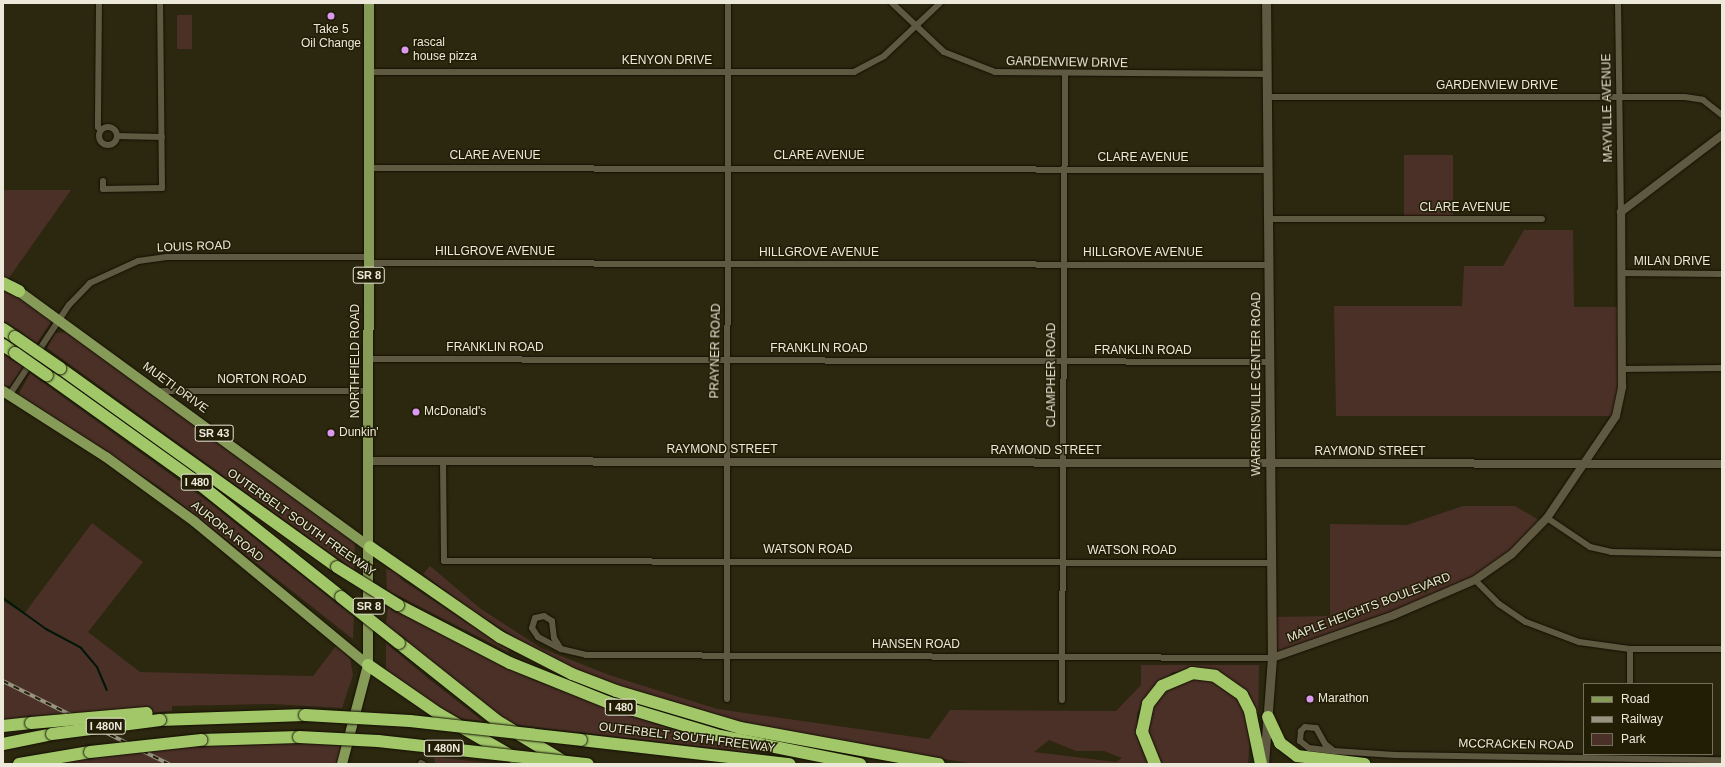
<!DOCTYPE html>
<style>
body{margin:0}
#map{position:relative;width:1725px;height:767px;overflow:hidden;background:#2c270f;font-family:Arial,sans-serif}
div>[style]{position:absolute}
.green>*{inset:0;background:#4a3026;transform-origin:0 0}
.stream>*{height:2px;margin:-1px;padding:0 1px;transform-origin:1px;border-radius:1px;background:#011608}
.roads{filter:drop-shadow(0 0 1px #141000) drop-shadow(0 0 1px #141000)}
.minor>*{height:6px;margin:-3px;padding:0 3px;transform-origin:3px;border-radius:3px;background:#5e5940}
.minor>.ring{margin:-3px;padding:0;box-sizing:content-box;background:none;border:6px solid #5e5940;border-radius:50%}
.tertiary>*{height:8px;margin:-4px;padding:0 4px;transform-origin:4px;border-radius:4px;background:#5e5940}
.secondary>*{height:9px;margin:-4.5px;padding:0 4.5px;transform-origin:4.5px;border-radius:4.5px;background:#5e5940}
.primary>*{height:10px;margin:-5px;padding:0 5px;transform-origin:5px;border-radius:5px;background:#869b58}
.motorway>*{height:12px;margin:-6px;padding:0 6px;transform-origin:6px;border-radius:6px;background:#a1c768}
.rail>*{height:3.5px;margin-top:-1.75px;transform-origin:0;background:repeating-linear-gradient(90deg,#221e06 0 6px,#979380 0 12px);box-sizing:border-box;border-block:1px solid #979380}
.bridges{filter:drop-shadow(0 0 1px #141000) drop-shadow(0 0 1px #141000)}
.motorway-bridge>*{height:12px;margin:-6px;padding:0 6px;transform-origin:6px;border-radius:6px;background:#a1c768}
.dots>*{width:11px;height:11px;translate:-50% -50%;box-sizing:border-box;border:2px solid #221e06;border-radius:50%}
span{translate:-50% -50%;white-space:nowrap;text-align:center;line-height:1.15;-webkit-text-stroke:3px #221e06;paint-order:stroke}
.shield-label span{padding:1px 3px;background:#221e06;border:1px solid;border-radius:3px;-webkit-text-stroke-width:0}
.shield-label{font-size:11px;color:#ece9da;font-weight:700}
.poi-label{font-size:12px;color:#ece9da}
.left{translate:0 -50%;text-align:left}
.street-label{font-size:12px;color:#ece9da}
.frame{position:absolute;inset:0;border:4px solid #ece9da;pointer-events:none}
.legend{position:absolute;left:1583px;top:683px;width:130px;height:72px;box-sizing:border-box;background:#221e06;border:1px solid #736f5b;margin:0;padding:5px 7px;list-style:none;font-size:12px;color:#ece9da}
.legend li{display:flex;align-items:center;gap:8px;height:20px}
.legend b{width:20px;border:1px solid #736f5b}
</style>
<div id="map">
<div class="green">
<i style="left:177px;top:15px;width:15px;height:34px"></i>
<i style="left:1404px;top:155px;width:49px;height:64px"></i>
<i style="clip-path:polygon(3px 190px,71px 190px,6px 282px,3px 280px)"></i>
<i style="clip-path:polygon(1524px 230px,1573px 230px,1574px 307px,1621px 307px,1622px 369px,1616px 416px,1336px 416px,1334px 306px,1462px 306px,1464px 266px,1503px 266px)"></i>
<i style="clip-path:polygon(3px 287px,47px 316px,51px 322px,37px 343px,3px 320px)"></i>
<i style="clip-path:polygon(66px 332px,355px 543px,354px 570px,47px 348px,55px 333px)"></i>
<i style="clip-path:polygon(3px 354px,23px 367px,10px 386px,3px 386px)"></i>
<i style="clip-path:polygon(30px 373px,206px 500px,354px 617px,353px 639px,161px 488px,18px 395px)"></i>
<i style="clip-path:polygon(1463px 506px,1515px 506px,1542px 522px,1512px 554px,1475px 580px,1272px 658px,1272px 617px,1330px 616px,1330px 524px,1407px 525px)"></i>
<i style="clip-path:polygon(92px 523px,143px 562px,88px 632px,140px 672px,313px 676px,336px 646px,350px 658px,353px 675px,342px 708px,272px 704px,172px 706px,172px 711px,3px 726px,3px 601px,24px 614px)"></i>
<i style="clip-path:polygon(evenodd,430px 566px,481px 609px,541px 648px,609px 675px,717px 709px,929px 739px,950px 710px,1116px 711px,1141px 685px,1141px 665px,1259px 665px,1258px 725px,1254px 714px,1215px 672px,1173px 672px,1143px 700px,1137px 714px,1137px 732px,1149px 764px,974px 764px,765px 728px,644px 695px,571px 667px,524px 643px,469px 608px,423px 574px,430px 566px,1049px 740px,1076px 751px,1104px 751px,1122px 758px,1116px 762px,1034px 752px,1049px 740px)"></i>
<i style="clip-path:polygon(386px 569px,396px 571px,402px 580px,509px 650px,508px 652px,387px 590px)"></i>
<i style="clip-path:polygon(388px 607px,533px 680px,658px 725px,757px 753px,510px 724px,386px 625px)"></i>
<i style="clip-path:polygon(386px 643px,429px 679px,483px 721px,455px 718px,386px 669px)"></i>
<i style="clip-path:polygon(1197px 678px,1214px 681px,1244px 704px,1250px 737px,1248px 764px,1162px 764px,1155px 756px,1147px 732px,1149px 712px,1169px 687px)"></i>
<i style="clip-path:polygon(349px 737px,342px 764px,19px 764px,90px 752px)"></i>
<i style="clip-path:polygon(434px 757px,445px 758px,497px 764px,443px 764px,435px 763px)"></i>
</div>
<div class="stream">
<i style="left:3px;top:598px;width:53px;rotate:35.8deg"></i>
<i style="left:46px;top:629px;width:40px;rotate:28deg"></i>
<i style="left:81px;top:648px;width:25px;rotate:50deg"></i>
<i style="left:97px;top:667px;width:25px;rotate:67deg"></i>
</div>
<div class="roads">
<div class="minor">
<i style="left:99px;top:3px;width:124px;rotate:90.5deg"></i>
<i style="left:98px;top:127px;width:4px;rotate:45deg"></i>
<i style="left:892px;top:3px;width:71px;rotate:43.3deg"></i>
<i style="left:944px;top:52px;width:55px;rotate:21.4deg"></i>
<i style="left:995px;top:72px;width:272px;rotate:0.4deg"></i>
<i style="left:1618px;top:3px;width:209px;rotate:89.2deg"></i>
<i style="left:369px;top:72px;width:485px"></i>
<i style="left:854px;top:72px;width:34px;rotate:-28deg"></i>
<i style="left:884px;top:56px;width:77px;rotate:-43.4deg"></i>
<i style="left:1267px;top:97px;width:418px"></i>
<i style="left:1685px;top:97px;width:18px;rotate:9deg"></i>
<i style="left:1703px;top:100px;width:24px;rotate:38deg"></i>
<i class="ring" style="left:99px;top:127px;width:12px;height:12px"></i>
<i style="left:117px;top:136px;width:45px;rotate:1.3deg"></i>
<i style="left:369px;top:168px;width:899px;rotate:0.13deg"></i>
<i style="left:103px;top:181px;width:8px;rotate:90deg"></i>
<i style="left:103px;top:189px;width:59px;rotate:-1deg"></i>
<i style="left:162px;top:188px;width:185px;rotate:-90.6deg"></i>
<i style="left:1268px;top:219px;width:274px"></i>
<i style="left:369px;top:263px;width:899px;rotate:0.13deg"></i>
<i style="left:1621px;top:273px;width:101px;rotate:0.6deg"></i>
<i style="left:369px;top:359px;width:900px;rotate:0.19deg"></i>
<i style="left:1622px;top:369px;width:100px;rotate:-0.6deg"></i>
<i style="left:156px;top:391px;width:213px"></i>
<i style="left:10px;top:394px;width:107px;rotate:-56.5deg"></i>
<i style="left:69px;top:305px;width:30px;rotate:-46deg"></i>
<i style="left:90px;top:283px;width:53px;rotate:-24.6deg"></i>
<i style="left:138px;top:261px;width:29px;rotate:-8deg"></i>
<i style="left:167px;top:257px;width:202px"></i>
<i style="left:443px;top:461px;width:100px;rotate:89.4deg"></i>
<i style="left:444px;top:561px;width:827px;rotate:0.14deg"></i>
<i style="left:1547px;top:518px;width:52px;rotate:34deg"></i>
<i style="left:1590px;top:547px;width:22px;rotate:13deg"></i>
<i style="left:1611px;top:552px;width:111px;rotate:1deg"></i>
<i style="left:1475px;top:580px;width:34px;rotate:45deg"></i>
<i style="left:1499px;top:604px;width:32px;rotate:34deg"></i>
<i style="left:1526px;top:622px;width:57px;rotate:20.7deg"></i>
<i style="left:1579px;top:642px;width:51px;rotate:7.8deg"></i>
<i style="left:1630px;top:649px;width:92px"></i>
<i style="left:561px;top:649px;width:13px;rotate:-122deg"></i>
<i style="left:554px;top:638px;width:17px;rotate:-97deg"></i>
<i style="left:552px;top:621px;width:9px;rotate:-148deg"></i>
<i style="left:544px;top:616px;width:9px;rotate:167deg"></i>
<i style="left:535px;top:618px;width:10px;rotate:107deg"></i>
<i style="left:532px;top:628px;width:11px;rotate:56deg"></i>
<i style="left:538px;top:637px;width:26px;rotate:28deg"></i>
<i style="left:561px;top:649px;width:26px;rotate:13deg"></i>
<i style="left:586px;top:655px;width:686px;rotate:0.25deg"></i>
<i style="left:1630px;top:649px;width:35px;rotate:90deg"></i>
<i style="left:727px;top:699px;width:696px;rotate:-89.92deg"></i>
<i style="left:1062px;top:700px;width:626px;rotate:-89.73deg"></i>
<i style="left:1334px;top:751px;width:11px;rotate:-142deg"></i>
<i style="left:1325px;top:744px;width:18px;rotate:-119deg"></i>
<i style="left:1316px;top:728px;width:11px;rotate:-175deg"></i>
<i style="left:1305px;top:727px;width:6px;rotate:135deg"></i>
<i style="left:1301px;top:731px;width:10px;rotate:96deg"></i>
<i style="left:1300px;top:741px;width:11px;rotate:38deg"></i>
<i style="left:1309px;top:748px;width:25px;rotate:7deg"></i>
<i style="left:1334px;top:751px;width:61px;rotate:3.8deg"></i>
<i style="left:1395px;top:755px;width:327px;rotate:0.9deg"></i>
<i style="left:421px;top:763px;width:2px;rotate:27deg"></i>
</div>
<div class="tertiary">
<i style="left:369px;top:461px;width:1353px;rotate:0.13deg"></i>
<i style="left:1272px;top:658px;width:129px;rotate:-19.4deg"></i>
<i style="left:1394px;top:615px;width:88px;rotate:-23.4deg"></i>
<i style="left:1475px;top:580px;width:45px;rotate:-35.1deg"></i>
<i style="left:1512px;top:554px;width:50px;rotate:-45.8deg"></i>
<i style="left:1547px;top:518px;width:123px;rotate:-55.9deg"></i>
<i style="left:1616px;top:416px;width:30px;rotate:-78deg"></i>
<i style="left:1622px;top:387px;width:175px;rotate:-90.3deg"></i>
<i style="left:1621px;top:212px;width:127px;rotate:-37.3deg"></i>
</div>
<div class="secondary">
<i style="left:1264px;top:764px;width:106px;rotate:-85.7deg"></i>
<i style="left:1272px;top:658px;width:655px;rotate:-90.52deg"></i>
</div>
<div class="primary">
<i style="left:13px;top:287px;width:442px;rotate:36.1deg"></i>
<i style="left:3px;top:391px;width:122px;rotate:32.7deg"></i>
<i style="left:106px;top:457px;width:110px;rotate:36.1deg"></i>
<i style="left:195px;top:522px;width:224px;rotate:39.6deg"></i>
<i style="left:342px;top:764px;width:102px;rotate:-75.3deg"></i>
<i style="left:368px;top:665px;width:662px;rotate:-89.91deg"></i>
</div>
<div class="motorway">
<i style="left:3px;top:283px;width:18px;rotate:27deg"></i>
<i style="left:3px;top:329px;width:14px;rotate:34deg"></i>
<i style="left:3px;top:345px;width:14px;rotate:34deg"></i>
<i style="left:60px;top:368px;width:341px;rotate:35.7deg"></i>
<i style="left:47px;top:375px;width:191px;rotate:35.6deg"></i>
<i style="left:202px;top:486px;width:178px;rotate:38.6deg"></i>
<i style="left:370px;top:547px;width:158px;rotate:34.7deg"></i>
<i style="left:500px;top:637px;width:81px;rotate:27.2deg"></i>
<i style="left:572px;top:674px;width:47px;rotate:21.1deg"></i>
<i style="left:616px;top:691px;width:129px;rotate:16.6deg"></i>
<i style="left:740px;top:728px;width:202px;rotate:10.3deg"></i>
<i style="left:398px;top:605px;width:126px;rotate:27.4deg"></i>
<i style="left:510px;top:663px;width:105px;rotate:21.9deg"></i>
<i style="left:607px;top:702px;width:118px;rotate:16.7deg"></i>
<i style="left:720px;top:736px;width:143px;rotate:11.3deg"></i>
<i style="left:399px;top:643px;width:125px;rotate:38.5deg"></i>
<i style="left:497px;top:721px;width:77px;rotate:31.2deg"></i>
<i style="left:368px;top:665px;width:86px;rotate:34.6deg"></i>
<i style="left:439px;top:714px;width:99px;rotate:30.2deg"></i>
<i style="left:1268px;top:717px;width:29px;rotate:65deg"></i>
<i style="left:1280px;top:743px;width:21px;rotate:37deg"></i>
<i style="left:1297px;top:756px;width:68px;rotate:6.7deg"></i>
<i style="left:160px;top:720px;width:145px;rotate:-2deg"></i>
<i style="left:3px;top:726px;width:28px;rotate:-6deg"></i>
<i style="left:201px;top:740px;width:98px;rotate:-1.8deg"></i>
<i style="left:581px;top:740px;width:210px;rotate:6.6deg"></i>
<i style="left:3px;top:744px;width:50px;rotate:-11.5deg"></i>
<i style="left:19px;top:764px;width:72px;rotate:-9.6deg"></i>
<i style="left:1155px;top:764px;width:35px;rotate:-112deg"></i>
<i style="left:1142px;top:732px;width:29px;rotate:-78deg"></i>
<i style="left:1148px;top:704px;width:23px;rotate:-52deg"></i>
<i style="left:1162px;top:686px;width:33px;rotate:-23deg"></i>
<i style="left:1192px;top:673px;width:23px;rotate:7deg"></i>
<i style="left:1215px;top:676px;width:33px;rotate:35deg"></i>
<i style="left:1242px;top:695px;width:18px;rotate:63deg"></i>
<i style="left:1250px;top:711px;width:54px;rotate:78.3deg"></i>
</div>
</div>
<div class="rail">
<i style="left:3px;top:681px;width:186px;rotate:26.6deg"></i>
</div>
<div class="bridges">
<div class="motorway-bridge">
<i style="left:15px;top:337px;width:55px;rotate:34.6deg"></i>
<i style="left:15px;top:353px;width:39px;rotate:35deg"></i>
<i style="left:337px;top:567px;width:72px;rotate:31.9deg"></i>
<i style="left:341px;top:597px;width:74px;rotate:38.4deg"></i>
<i style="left:305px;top:715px;width:105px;rotate:3.3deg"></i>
<i style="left:410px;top:721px;width:172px;rotate:6.3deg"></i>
<i style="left:31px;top:723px;width:116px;rotate:-4.9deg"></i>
<i style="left:52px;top:734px;width:109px;rotate:-7.4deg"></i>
<i style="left:299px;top:737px;width:79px;rotate:2.9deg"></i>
<i style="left:378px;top:741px;width:211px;rotate:6.3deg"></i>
<i style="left:90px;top:752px;width:112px;rotate:-6.2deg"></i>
</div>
</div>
<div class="dots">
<i style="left:331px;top:16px;background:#dc99f4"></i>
<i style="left:405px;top:50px;background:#dc99f4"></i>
<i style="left:416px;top:412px;background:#dc99f4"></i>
<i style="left:331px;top:433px;background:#dc99f4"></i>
<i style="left:1310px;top:699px;background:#dc99f4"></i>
</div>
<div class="shield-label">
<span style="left:369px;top:275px">SR 8</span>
<span style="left:214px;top:433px">SR 43</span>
<span style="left:197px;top:482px">I 480</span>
<span style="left:369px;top:606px">SR 8</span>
<span style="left:621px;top:707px">I 480</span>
<span style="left:106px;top:726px">I 480N</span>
<span style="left:444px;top:748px">I 480N</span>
</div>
<div class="poi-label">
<span style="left:331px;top:37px">Take 5<br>Oil Change</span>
<span class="left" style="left:413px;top:50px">rascal<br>house pizza</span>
<span class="left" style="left:424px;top:412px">McDonald's</span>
<span class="left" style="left:339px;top:433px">Dunkin'</span>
<span class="left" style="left:1318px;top:699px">Marathon</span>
</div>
<div class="street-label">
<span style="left:667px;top:61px">KENYON DRIVE</span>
<span style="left:1067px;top:63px;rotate:1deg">GARDENVIEW DRIVE</span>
<span style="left:1497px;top:86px">GARDENVIEW DRIVE</span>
<span style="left:1608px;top:108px;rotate:-91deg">MAYVILLE AVENUE</span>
<span style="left:495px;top:156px">CLARE AVENUE</span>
<span style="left:819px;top:156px">CLARE AVENUE</span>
<span style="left:1143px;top:158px">CLARE AVENUE</span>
<span style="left:1465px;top:208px">CLARE AVENUE</span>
<span style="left:194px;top:247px;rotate:-2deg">LOUIS ROAD</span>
<span style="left:495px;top:252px">HILLGROVE AVENUE</span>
<span style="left:819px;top:253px">HILLGROVE AVENUE</span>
<span style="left:1143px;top:253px">HILLGROVE AVENUE</span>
<span style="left:1672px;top:262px">MILAN DRIVE</span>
<span style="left:495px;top:348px">FRANKLIN ROAD</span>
<span style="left:819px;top:349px">FRANKLIN ROAD</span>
<span style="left:716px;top:351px;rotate:-89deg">PRAYNER ROAD</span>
<span style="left:1143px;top:351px">FRANKLIN ROAD</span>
<span style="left:356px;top:361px;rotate:-90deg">NORTHFIELD ROAD</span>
<span style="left:1052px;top:375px;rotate:-90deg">CLAMPHER ROAD</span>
<span style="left:262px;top:380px">NORTON ROAD</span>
<span style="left:1257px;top:384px;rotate:-90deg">WARRENSVILLE CENTER ROAD</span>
<span style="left:175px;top:388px;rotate:36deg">MUETI DRIVE</span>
<span style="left:722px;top:450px">RAYMOND STREET</span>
<span style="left:1046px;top:451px">RAYMOND STREET</span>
<span style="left:1370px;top:452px">RAYMOND STREET</span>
<span style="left:301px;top:523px;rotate:35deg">OUTERBELT SOUTH FREEWAY</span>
<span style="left:227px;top:532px;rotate:39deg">AURORA ROAD</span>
<span style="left:808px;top:550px">WATSON ROAD</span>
<span style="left:1132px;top:551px">WATSON ROAD</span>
<span style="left:1369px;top:608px;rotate:-21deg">MAPLE HEIGHTS BOULEVARD</span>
<span style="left:916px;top:645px">HANSEN ROAD</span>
<span style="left:687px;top:738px;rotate:7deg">OUTERBELT SOUTH FREEWAY</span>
<span style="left:1516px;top:745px;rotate:1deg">MCCRACKEN ROAD</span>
</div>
<div class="frame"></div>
<ul class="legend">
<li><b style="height:5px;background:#869b58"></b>Road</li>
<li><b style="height:5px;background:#979380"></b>Railway</li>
<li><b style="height:11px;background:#4a3026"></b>Park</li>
</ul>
</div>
